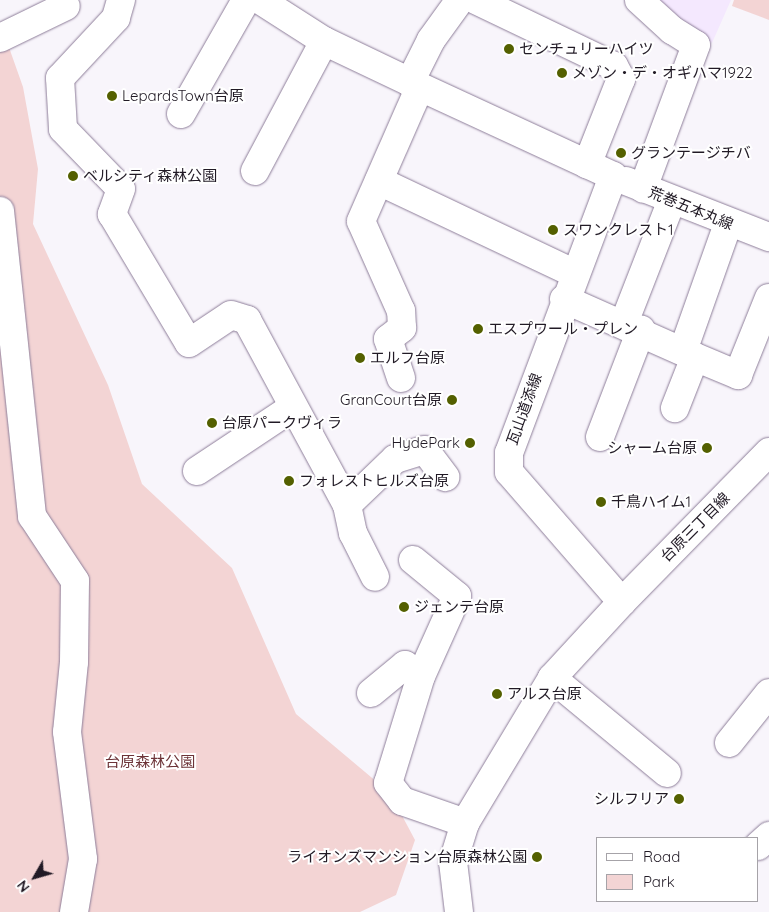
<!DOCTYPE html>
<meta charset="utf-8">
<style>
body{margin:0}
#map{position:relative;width:769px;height:912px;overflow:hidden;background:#f8f5fb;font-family:Quicksand,"Noto Sans JP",sans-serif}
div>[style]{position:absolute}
.built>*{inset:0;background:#f4e8fe}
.green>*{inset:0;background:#f3d4d4}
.roads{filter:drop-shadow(0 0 1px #8d7d99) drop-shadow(0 0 1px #8d7d99)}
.minor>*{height:28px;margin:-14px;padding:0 14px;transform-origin:14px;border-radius:14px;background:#fff}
.dots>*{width:14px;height:14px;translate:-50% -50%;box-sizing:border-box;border:2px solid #fff;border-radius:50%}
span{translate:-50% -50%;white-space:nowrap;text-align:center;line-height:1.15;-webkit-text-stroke:4px #fff;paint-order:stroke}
.poi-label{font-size:15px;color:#211a25}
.left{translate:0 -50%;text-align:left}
.right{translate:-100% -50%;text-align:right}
.street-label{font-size:15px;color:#211a25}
.park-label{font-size:15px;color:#6d3438}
.legend{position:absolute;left:596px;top:837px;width:162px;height:65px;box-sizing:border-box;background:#fff;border:1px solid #a6a3a8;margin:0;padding:6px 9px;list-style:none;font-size:15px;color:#211a25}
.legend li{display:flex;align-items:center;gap:10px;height:25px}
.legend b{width:25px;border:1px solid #a6a3a8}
.north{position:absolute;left:10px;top:852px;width:50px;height:50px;-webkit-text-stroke:4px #fff;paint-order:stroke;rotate:232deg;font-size:14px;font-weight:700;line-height:20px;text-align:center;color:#211a25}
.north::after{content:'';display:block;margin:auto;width:18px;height:22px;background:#211a25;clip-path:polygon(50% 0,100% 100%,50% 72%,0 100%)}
</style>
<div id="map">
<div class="built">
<i style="clip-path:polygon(650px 0,731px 0,712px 43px)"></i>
</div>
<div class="green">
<i style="clip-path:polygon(734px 0,769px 0,769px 20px,732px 6px)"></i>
<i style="clip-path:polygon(0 22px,23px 87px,38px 169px,33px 224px,108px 385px,142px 484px,232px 568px,296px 714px,390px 793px,415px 840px,396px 895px,360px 912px,0 912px)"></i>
</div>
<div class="roads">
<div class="minor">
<i style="left:121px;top:0;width:19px;rotate:106deg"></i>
<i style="left:116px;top:18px;width:82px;rotate:133deg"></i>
<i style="left:60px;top:78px;width:51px;rotate:86.6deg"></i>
<i style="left:63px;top:129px;width:83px;rotate:46deg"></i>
<i style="left:121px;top:189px;width:27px;rotate:110deg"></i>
<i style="left:112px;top:214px;width:150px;rotate:59.2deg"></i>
<i style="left:189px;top:343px;width:50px;rotate:-33.7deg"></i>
<i style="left:231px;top:315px;width:17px;rotate:17deg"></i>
<i style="left:247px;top:320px;width:210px;rotate:61.6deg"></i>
<i style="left:347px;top:505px;width:29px;rotate:78deg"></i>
<i style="left:353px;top:533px;width:49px;rotate:63.4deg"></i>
<i style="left:260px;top:0;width:76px;rotate:32.6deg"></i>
<i style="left:324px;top:41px;width:95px;rotate:25.5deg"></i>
<i style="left:476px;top:0;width:153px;rotate:25.6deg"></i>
<i style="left:614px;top:66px;width:15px;rotate:62deg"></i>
<i style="left:621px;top:79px;width:92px;rotate:111.6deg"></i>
<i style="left:639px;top:0;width:45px;rotate:42.3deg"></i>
<i style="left:672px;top:30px;width:28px;rotate:32deg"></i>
<i style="left:696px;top:45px;width:153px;rotate:110.3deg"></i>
<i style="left:0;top:38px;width:73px;rotate:-25.9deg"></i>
<i style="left:181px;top:114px;width:131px;rotate:-60.3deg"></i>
<i style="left:255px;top:171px;width:147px;rotate:-62deg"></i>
<i style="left:379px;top:181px;width:216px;rotate:25.3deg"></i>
<i style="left:626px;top:181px;width:154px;rotate:21.4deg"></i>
<i style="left:0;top:211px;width:307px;rotate:84deg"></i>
<i style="left:32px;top:516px;width:78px;rotate:56.5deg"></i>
<i style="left:75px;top:581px;width:81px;rotate:90.7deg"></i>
<i style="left:74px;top:662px;width:70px;rotate:95.7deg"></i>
<i style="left:67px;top:732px;width:128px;rotate:82.8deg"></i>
<i style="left:83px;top:859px;width:54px;rotate:99.6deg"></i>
<i style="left:564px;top:299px;width:143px;rotate:23.9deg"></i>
<i style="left:695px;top:357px;width:55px;rotate:111.4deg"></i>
<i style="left:624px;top:323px;width:132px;rotate:-68.7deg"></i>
<i style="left:684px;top:348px;width:132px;rotate:-70.5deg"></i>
<i style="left:695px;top:357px;width:47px;rotate:22.7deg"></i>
<i style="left:738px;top:375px;width:83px;rotate:-68.1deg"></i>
<i style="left:401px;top:378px;width:41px;rotate:-108.4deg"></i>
<i style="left:388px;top:339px;width:18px;rotate:-38deg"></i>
<i style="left:402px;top:328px;width:17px;rotate:-93deg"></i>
<i style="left:401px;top:311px;width:98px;rotate:-114deg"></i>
<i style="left:361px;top:221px;width:144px;rotate:-66.3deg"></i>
<i style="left:600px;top:437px;width:115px;rotate:-69deg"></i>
<i style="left:197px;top:471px;width:114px;rotate:-33.6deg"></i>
<i style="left:347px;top:505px;width:66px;rotate:-43.8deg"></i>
<i style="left:395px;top:459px;width:31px;rotate:-17deg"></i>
<i style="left:425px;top:450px;width:34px;rotate:53deg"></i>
<i style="left:413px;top:560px;width:57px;rotate:39.3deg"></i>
<i style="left:457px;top:596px;width:88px;rotate:114.2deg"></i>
<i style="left:622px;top:602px;width:210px;rotate:-45.6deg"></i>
<i style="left:552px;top:678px;width:149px;rotate:39.6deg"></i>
<i style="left:371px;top:693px;width:44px;rotate:-39.5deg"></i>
<i style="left:405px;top:665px;width:19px;rotate:35deg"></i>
<i style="left:421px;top:676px;width:112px;rotate:107.1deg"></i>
<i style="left:388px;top:783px;width:23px;rotate:52deg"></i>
<i style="left:402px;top:801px;width:67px;rotate:19.2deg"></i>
<i style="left:729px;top:743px;width:64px;rotate:-51.3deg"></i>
<i style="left:758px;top:846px;width:15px;rotate:-42deg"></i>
<i style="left:459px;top:912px;width:50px;rotate:-96.8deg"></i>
<i style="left:453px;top:862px;width:41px;rotate:-72.9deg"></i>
<i style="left:465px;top:823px;width:169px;rotate:-59deg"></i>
<i style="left:552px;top:678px;width:103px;rotate:-47.4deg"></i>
<i style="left:622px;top:602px;width:172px;rotate:-131deg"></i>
<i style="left:509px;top:472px;width:19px;rotate:-90deg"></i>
<i style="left:509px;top:453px;width:296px;rotate:-69.4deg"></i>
<i style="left:613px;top:176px;width:224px;rotate:-155.2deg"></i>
<i style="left:410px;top:82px;width:47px;rotate:-63.4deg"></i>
<i style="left:431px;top:40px;width:49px;rotate:-54.1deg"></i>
</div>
</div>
<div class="dots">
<i style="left:509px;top:49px;background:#546000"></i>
<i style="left:562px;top:73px;background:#546000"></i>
<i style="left:112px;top:96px;background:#546000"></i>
<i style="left:621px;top:153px;background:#546000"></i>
<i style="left:73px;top:176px;background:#546000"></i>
<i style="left:553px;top:230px;background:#546000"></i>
<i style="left:478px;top:329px;background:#546000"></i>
<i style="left:360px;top:358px;background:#546000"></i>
<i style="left:452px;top:400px;background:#546000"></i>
<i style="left:212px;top:423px;background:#546000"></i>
<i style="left:470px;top:443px;background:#546000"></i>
<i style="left:707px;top:448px;background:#546000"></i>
<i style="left:289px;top:481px;background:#546000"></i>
<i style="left:601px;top:502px;background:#546000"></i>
<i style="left:404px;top:607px;background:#546000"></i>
<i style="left:497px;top:694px;background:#546000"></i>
<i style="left:679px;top:799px;background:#546000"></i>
<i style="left:537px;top:857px;background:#546000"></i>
</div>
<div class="poi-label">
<span class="left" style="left:519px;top:49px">センチュリーハイツ</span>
<span class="left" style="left:572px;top:73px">メゾン・デ・オギハマ1922</span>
<span class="left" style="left:122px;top:96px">LepardsTown台原</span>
<span class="left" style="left:631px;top:153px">グランテージチバ</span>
<span class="left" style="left:83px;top:176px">ベルシティ森林公園</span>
<span class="left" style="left:563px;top:230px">スワンクレスト1</span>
<span class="left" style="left:488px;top:329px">エスプワール・プレン</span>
<span class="left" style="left:370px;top:358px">エルフ台原</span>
<span class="right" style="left:442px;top:400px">GranCourt台原</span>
<span class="left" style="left:222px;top:423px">台原パークヴィラ</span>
<span class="right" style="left:460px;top:443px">HydePark</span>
<span class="right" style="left:697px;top:448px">シャーム台原</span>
<span class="left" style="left:299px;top:481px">フォレストヒルズ台原</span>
<span class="left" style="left:611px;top:502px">千鳥ハイム1</span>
<span class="left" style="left:414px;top:607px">ジェンテ台原</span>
<span class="left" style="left:507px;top:694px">アルス台原</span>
<span class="right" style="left:669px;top:799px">シルフリア</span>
<span class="right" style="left:527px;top:857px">ライオンズマンション台原森林公園</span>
</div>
<div class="street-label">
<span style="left:691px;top:208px;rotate:22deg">荒巻五本丸線</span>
<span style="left:524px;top:409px;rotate:-70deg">瓦山道添線</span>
<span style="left:695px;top:527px;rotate:-45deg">台原三丁目線</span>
</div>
<div class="park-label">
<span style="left:150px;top:762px">台原森林公園</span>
</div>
<ul class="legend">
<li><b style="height:6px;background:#fff"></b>Road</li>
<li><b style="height:14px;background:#f3d4d4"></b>Park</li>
</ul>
<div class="north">N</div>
</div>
